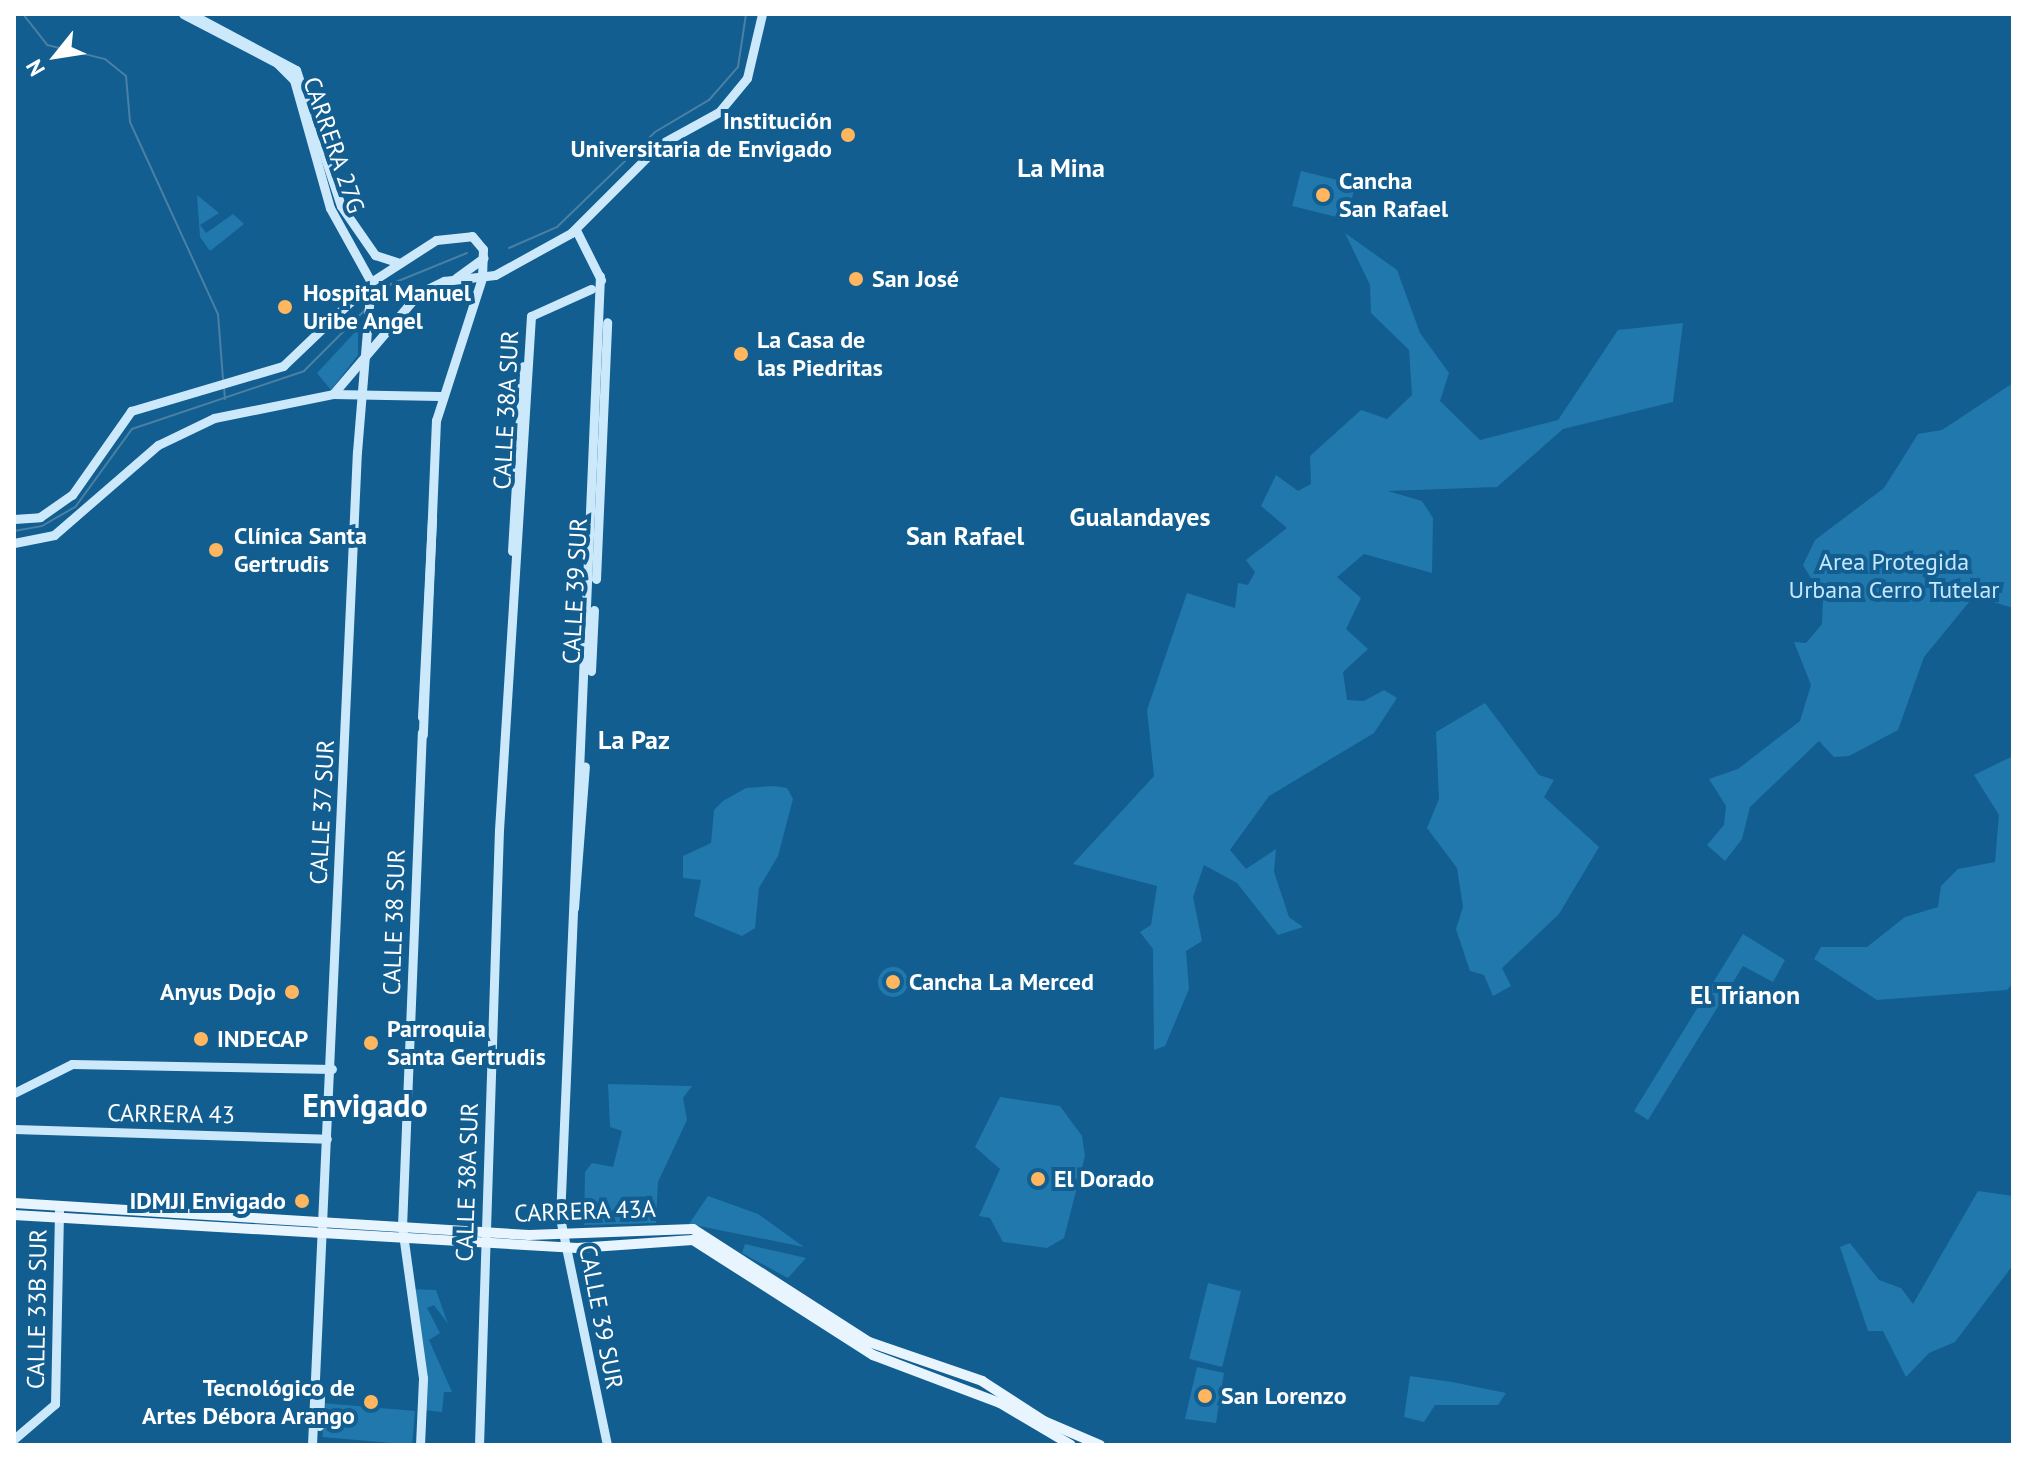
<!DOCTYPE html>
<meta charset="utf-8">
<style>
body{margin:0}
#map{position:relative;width:2027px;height:1459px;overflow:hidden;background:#125e90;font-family:"PT Sans",sans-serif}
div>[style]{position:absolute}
.green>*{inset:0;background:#2178ad;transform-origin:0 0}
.round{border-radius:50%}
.stream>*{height:2px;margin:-1px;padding:0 1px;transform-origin:1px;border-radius:1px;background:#4a80a4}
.secondary>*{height:9px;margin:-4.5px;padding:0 4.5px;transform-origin:4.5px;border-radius:4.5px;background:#cce9fc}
.primary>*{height:10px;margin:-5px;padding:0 5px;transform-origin:5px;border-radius:5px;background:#e8f5ff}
.dots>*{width:22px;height:22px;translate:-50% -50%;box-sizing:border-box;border:4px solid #125e90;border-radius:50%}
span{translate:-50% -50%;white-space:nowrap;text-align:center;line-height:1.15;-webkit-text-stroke:8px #125e90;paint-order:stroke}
.poi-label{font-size:24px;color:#fff;font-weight:700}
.right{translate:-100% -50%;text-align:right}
.left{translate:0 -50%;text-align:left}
.street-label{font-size:24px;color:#fff}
.park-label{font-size:24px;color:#c4e7fd}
.neighbourhood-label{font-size:26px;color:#fff;font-weight:700}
.district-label{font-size:32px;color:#fff;font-weight:700}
.frame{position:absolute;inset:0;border:16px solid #fff;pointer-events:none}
.north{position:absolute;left:16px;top:16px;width:80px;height:80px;-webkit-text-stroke:6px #125e90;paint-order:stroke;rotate:240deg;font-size:22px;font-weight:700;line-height:32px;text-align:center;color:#fff}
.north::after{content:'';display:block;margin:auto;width:28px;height:36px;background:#fff;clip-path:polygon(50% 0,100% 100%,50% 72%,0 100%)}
</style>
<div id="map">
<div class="green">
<i style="left:1301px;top:171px;width:56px;height:36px;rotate:14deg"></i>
<i style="clip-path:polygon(197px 195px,219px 213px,200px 225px,206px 233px,233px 214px,244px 224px,210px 251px,200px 237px)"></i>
<i style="clip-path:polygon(1345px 233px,1397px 270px,1420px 333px,1449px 373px,1440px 401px,1480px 440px,1558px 420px,1618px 330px,1683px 323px,1673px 402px,1563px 429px,1497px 487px,1388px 491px,1422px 501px,1433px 518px,1432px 573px,1364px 554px,1337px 577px,1361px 598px,1346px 629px,1368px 649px,1343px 672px,1347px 700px,1364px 701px,1384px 690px,1397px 698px,1374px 733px,1269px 796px,1230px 850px,1246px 869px,1276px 849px,1274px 872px,1289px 917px,1303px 927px,1278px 935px,1237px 883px,1204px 865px,1193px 897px,1202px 941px,1186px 951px,1189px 989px,1165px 1046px,1154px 1050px,1153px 949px,1140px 932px,1151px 925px,1157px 886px,1073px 864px,1154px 776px,1147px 710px,1187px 593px,1235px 608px,1238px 583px,1248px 585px,1255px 572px,1246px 560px,1287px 528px,1261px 506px,1276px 475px,1298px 491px,1311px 484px,1310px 456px,1361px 410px,1387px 419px,1412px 395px,1409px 350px,1371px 313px,1370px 285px)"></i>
<i style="clip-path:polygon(358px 329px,358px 355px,331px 390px,317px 373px)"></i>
<i style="clip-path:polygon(2013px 383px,2013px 608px,1974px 596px,1924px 657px,1898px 730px,1849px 756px,1834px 757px,1819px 741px,1750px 807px,1742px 839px,1725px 861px,1707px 845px,1724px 825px,1726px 806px,1709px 779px,1738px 769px,1800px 721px,1811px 685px,1794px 642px,1806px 643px,1822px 624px,1823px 598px,1803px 565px,1815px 540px,1884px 488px,1918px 434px,1942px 430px)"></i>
<i style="clip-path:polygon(1485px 703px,1539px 775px,1554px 780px,1544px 797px,1599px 847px,1559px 914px,1502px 968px,1511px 986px,1493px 996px,1484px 975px,1470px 971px,1456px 929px,1463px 907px,1457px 868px,1427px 828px,1439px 799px,1436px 732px)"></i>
<i style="clip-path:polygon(2013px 756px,2013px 983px,2007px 990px,1877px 1000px,1814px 959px,1821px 947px,1867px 947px,1905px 917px,1938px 907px,1941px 886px,1958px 869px,1995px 862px,1999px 815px,1974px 775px)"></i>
<i style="clip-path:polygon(774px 786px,787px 788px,793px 799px,778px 856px,759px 888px,755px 928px,742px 936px,694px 916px,701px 880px,683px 878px,683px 856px,711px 843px,714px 810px,723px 801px,746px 788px)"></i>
<i style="clip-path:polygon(1743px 934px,1785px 960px,1773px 982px,1743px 966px,1648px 1120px,1634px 1111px)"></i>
<i class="round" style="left:878px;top:967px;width:30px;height:30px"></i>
<i style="clip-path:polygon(608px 1084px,692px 1086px,683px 1098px,687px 1120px,658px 1182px,656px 1223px,584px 1225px,585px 1172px,592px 1163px,613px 1167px,622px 1131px,610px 1127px)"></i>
<i style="clip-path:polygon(1000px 1097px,1060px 1106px,1082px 1136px,1085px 1156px,1064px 1238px,1047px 1248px,1003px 1242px,990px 1218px,979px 1216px,1000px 1169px,975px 1147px)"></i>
<i style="clip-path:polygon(1978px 1191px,2013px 1196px,2013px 1265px,1955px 1342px,1929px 1353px,1906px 1377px,1883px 1331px,1868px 1331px,1840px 1247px,1850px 1243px,1879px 1280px,1901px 1288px,1913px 1304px)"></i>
<i style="clip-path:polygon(708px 1196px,758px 1214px,804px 1247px,689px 1224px)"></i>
<i style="clip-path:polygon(745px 1244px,771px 1250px,806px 1258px,788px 1278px,742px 1253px)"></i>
<i style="left:1208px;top:1283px;width:34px;height:78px;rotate:14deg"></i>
<i style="clip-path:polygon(409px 1289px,436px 1290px,448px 1324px,434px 1305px,427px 1308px,440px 1333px,429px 1340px,452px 1392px,444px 1392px,442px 1412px,423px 1410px)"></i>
<i style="clip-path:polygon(1197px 1367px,1224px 1373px,1216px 1423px,1185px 1419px)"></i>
<i style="clip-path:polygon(1410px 1376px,1452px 1382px,1506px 1393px,1498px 1405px,1435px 1405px,1424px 1422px,1404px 1417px)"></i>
<i style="left:415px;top:1411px;width:34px;height:90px;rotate:95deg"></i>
</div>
<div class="stream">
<i style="left:23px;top:14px;width:39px;rotate:52deg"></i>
<i style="left:47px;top:45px;width:60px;rotate:13.6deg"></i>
<i style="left:105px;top:59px;width:27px;rotate:39deg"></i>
<i style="left:126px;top:76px;width:46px;rotate:85deg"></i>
<i style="left:130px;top:122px;width:211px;rotate:65.4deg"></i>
<i style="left:218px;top:314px;width:65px;rotate:85.6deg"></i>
<i style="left:509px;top:248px;width:52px;rotate:-23.6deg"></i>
<i style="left:557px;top:227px;width:136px;rotate:-44.1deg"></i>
<i style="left:655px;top:132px;width:63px;rotate:-30.7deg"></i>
<i style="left:709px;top:100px;width:44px;rotate:-48.7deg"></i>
<i style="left:738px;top:67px;width:54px;rotate:-81.4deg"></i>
<i style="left:373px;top:302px;width:25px;rotate:-45deg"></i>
<i style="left:391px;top:284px;width:82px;rotate:-22.2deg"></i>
<i style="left:224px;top:386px;width:13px;rotate:86deg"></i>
<i style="left:14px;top:531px;width:28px;rotate:-10deg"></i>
<i style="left:42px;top:526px;width:39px;rotate:-30deg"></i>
<i style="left:76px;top:506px;width:95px;rotate:-54deg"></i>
<i style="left:132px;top:429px;width:182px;rotate:-18.6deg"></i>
<i style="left:304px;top:371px;width:88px;rotate:-45deg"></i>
</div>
<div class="secondary">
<i style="left:183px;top:14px;width:106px;rotate:27.5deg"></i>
<i style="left:277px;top:63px;width:24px;rotate:45deg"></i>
<i style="left:294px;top:80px;width:133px;rotate:74.3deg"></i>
<i style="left:330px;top:208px;width:85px;rotate:61deg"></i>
<i style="left:191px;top:14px;width:119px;rotate:28.1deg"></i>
<i style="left:296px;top:70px;width:143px;rotate:71.7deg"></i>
<i style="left:341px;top:206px;width:60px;rotate:55.2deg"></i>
<i style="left:375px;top:255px;width:26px;rotate:18deg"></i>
<i style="left:576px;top:230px;width:56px;rotate:63.4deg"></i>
<i style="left:600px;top:276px;width:943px;rotate:92.43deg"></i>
<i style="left:560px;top:1218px;width:232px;rotate:78.3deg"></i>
<i style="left:456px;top:278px;width:34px;rotate:-36deg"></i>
<i style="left:531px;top:316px;width:66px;rotate:-24.2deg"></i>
<i style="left:333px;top:394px;width:133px;rotate:-49.6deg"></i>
<i style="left:419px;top:293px;width:28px;rotate:-26deg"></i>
<i style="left:444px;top:281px;width:51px;rotate:-6.7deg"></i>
<i style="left:495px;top:275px;width:87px;rotate:-28.9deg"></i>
<i style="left:571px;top:233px;width:124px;rotate:-45deg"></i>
<i style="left:659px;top:145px;width:68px;rotate:-28.8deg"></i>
<i style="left:719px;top:112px;width:44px;rotate:-50.5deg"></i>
<i style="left:747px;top:78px;width:66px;rotate:-76.8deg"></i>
<i style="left:14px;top:519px;width:26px;rotate:-4deg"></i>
<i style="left:40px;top:517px;width:39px;rotate:-35deg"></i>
<i style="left:72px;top:495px;width:103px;rotate:-54.9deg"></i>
<i style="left:131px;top:411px;width:159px;rotate:-16.5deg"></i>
<i style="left:283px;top:366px;width:122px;rotate:-43.7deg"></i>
<i style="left:371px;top:282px;width:77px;rotate:-32.9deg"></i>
<i style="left:436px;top:240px;width:36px;rotate:-6deg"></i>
<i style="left:472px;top:236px;width:17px;rotate:50deg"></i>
<i style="left:483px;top:249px;width:29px;rotate:92deg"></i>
<i style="left:482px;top:278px;width:149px;rotate:107.9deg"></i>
<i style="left:436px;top:420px;width:315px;rotate:92.4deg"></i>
<i style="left:14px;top:543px;width:41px;rotate:-11.3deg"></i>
<i style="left:54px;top:535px;width:138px;rotate:-40.9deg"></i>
<i style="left:158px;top:445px;width:62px;rotate:-25.7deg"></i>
<i style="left:214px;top:418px;width:121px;rotate:-11.4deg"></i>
<i style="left:333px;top:394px;width:107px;rotate:1.1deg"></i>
<i style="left:512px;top:551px;width:185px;rotate:-86.6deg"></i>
<i style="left:596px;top:579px;width:257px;rotate:-87.5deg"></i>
<i style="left:591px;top:671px;width:61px;rotate:-87.2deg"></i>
<i style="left:422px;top:717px;width:200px;rotate:-87.1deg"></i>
<i style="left:574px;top:908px;width:142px;rotate:-85.6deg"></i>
<i style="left:14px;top:1093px;width:65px;rotate:-26.6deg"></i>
<i style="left:72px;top:1064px;width:260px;rotate:1.1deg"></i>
<i style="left:14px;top:1129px;width:313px;rotate:1.8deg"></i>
<i style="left:319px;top:1426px;width:33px;rotate:-88deg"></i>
<i style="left:14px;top:1439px;width:54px;rotate:-40.5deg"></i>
<i style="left:55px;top:1404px;width:197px;rotate:-88.8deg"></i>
<i style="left:312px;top:1445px;width:994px;rotate:-87.41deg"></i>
<i style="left:357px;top:452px;width:171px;rotate:-85.3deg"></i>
<i style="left:420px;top:1445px;width:67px;rotate:-87.4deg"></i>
<i style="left:423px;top:1378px;width:152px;rotate:-97.9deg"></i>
<i style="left:402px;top:1227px;width:495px;rotate:-87.7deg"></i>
<i style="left:479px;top:1445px;width:615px;rotate:-88.14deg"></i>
<i style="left:499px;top:830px;width:515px;rotate:-86.44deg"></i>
</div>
<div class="primary">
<i style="left:14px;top:1203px;width:516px;rotate:3.56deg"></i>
<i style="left:529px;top:1235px;width:164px;rotate:-2.1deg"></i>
<i style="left:693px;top:1229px;width:209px;rotate:32.7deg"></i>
<i style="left:869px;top:1342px;width:120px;rotate:19deg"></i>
<i style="left:982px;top:1381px;width:74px;rotate:32.8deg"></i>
<i style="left:1044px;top:1421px;width:61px;rotate:23.2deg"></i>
<i style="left:14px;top:1215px;width:564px;rotate:3.35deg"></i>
<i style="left:577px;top:1248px;width:116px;rotate:-3.9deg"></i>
<i style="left:693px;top:1240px;width:214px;rotate:32.6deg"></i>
<i style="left:873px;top:1355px;width:136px;rotate:20.7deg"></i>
<i style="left:1000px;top:1403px;width:82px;rotate:30.6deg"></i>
</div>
<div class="dots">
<i style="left:848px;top:135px;background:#ffb65e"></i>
<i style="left:1323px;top:195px;background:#ffb65e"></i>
<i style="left:856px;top:279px;background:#ffb65e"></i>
<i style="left:285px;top:307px;background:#ffb65e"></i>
<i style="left:741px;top:354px;background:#ffb65e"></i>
<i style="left:216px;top:550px;background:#ffb65e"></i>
<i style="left:893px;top:982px;background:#ffb65e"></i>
<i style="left:292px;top:992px;background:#ffb65e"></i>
<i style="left:201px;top:1039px;background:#ffb65e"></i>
<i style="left:371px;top:1043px;background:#ffb65e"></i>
<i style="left:1038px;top:1179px;background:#ffb65e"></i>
<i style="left:302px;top:1201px;background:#ffb65e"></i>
<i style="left:1205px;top:1396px;background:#ffb65e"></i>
<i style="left:371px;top:1402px;background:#ffb65e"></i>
</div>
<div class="poi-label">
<span class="right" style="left:832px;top:135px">Institución<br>Universitaria de Envigado</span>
<span class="left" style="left:1339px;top:195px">Cancha<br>San Rafael</span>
<span class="left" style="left:872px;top:279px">San José</span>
<span class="left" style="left:303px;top:307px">Hospital Manuel<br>Uribe Angel</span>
<span class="left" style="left:757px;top:354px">La Casa de<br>las Piedritas</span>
<span class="left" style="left:234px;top:550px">Clínica Santa<br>Gertrudis</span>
<span class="left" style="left:909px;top:982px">Cancha La Merced</span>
<span class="right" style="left:276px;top:992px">Anyus Dojo</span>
<span class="left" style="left:387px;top:1043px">Parroquia<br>Santa Gertrudis</span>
<span class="left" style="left:217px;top:1039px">INDECAP</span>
<span class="left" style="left:1054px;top:1179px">El Dorado</span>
<span class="right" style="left:286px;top:1201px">IDMJI Envigado</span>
<span class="right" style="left:355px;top:1402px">Tecnológico de<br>Artes Débora Arango</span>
<span class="left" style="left:1221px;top:1396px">San Lorenzo</span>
</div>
<div class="street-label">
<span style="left:334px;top:145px;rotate:71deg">CARRERA 27G</span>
<span style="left:506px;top:410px;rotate:-87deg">CALLE 38A SUR</span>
<span style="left:575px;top:591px;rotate:-87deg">CALLE 39 SUR</span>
<span style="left:322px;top:812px;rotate:-87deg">CALLE 37 SUR</span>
<span style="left:394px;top:922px;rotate:-88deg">CALLE 38 SUR</span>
<span style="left:171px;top:1114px;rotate:1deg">CARRERA 43</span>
<span style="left:467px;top:1182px;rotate:-88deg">CALLE 38A SUR</span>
<span style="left:585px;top:1211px;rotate:-2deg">CARRERA 43A</span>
<span style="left:37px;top:1309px;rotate:-89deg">CALLE 33B SUR</span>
<span style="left:601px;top:1317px;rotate:79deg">CALLE 39 SUR</span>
</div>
<div class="park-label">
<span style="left:1894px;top:576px">Area Protegida<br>Urbana Cerro Tutelar</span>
</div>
<div class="neighbourhood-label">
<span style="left:1061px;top:168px">La Mina</span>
<span style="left:1140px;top:517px">Gualandayes</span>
<span style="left:965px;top:536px">San Rafael</span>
<span style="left:634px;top:740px">La Paz</span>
<span style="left:1745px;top:995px">El Trianon</span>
</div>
<div class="district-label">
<span style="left:365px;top:1105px">Envigado</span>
</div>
<div class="frame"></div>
<div class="north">N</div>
</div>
